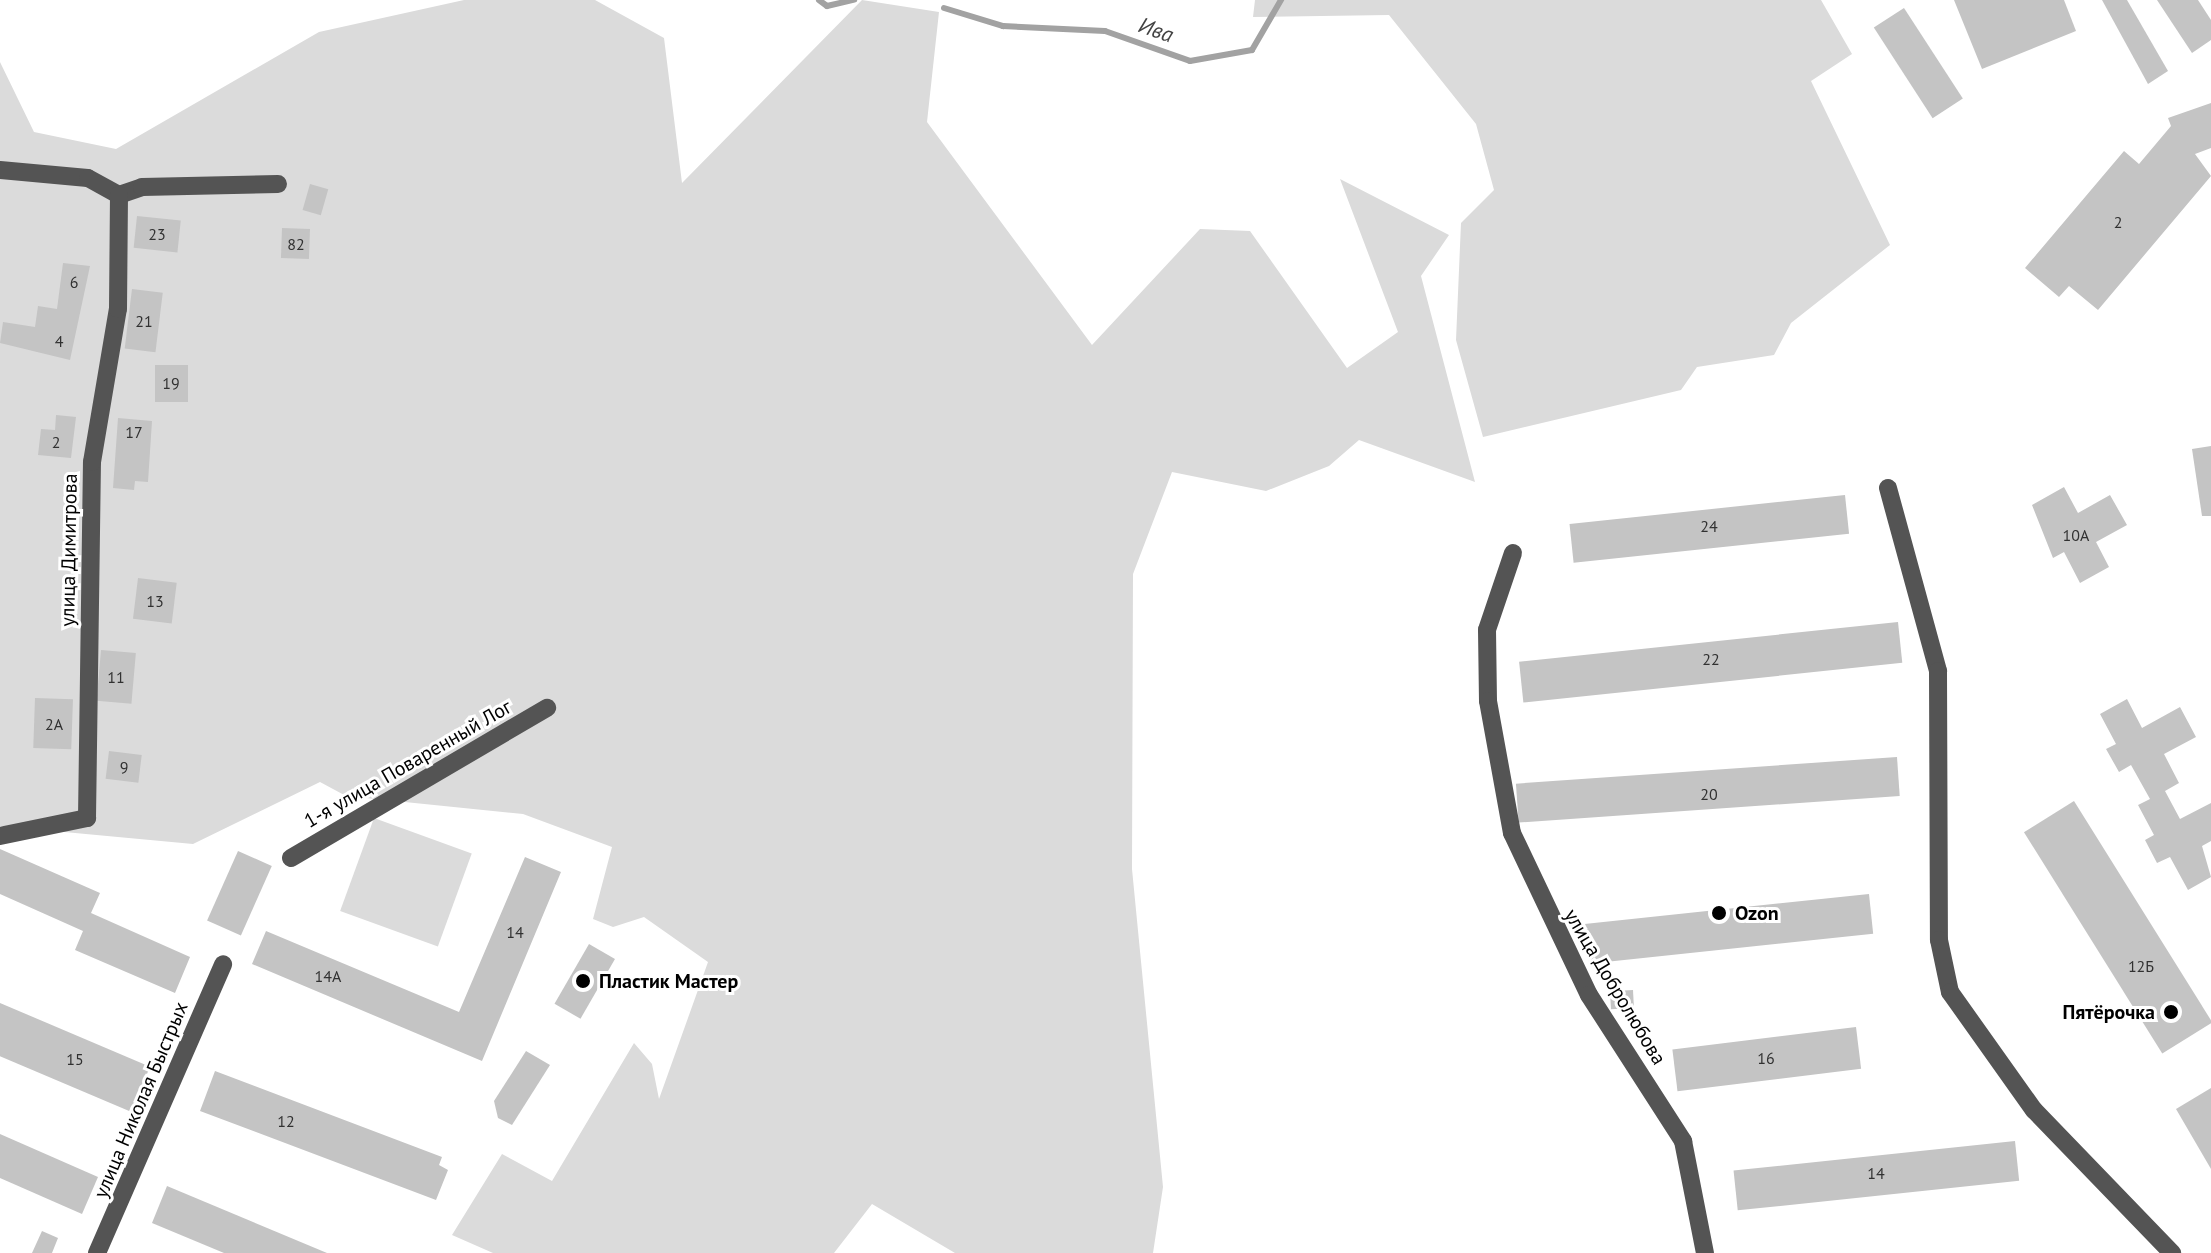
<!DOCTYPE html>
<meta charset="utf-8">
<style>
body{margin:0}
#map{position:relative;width:2211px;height:1253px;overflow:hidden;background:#fff;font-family:"PT Sans",sans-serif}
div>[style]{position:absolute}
.green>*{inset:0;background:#dbdbdb;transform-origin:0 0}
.stream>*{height:6px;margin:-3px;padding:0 3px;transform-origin:3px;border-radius:3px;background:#a2a2a2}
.building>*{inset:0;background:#c4c4c4;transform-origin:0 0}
.minor>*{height:18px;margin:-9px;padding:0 9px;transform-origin:9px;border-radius:9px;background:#545454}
.dots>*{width:22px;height:22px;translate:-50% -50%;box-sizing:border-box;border:4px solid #fff;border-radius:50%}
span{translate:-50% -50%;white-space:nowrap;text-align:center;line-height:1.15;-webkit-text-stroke:6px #fff;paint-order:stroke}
.number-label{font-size:16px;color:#313131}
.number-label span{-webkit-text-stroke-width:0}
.street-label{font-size:20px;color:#000}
.poi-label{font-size:20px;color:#000;font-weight:700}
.left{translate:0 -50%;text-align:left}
.right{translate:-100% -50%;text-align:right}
.water-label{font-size:22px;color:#434343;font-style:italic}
</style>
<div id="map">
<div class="green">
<i style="clip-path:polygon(464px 0,595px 0,664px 38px,682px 183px,862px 0,939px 12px,927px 122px,1092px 345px,1200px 229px,1250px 231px,1347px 368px,1398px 332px,1340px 179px,1449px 235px,1421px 276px,1475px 482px,1359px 440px,1329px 466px,1266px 491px,1172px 472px,1133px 574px,1132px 869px,1163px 1187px,1153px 1253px,955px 1253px,872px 1204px,834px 1253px,493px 1253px,452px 1235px,502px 1154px,552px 1181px,634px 1043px,652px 1064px,659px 1099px,708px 962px,644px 917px,613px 927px,593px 919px,612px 847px,523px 814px,346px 796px,320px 782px,193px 844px,0 826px,0 62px,34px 132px,116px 149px,319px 32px)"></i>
<i style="clip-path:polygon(1255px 0,1821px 0,1852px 54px,1811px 81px,1890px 245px,1791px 323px,1774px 355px,1697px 367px,1681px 390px,1483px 437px,1456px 340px,1461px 223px,1494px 190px,1476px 124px,1389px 15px,1253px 17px)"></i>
<i style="left:374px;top:818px;width:104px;height:99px;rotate:20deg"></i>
</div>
<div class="stream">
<i style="left:819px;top:0;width:10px;rotate:37deg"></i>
<i style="left:827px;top:6px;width:28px;rotate:-13deg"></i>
<i style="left:944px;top:8px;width:62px;rotate:17deg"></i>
<i style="left:1003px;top:26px;width:102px;rotate:2.8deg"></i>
<i style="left:1105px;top:31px;width:90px;rotate:19.4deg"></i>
<i style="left:1190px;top:61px;width:63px;rotate:-10.1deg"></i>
<i style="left:1252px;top:50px;width:58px;rotate:-59.9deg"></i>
</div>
<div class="building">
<i style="clip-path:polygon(1954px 0,2064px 0,2076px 31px,1982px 69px)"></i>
<i style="clip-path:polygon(2102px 0,2127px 0,2168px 71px,2148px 84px)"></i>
<i style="clip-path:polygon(2157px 0,2198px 0,2211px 20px,2211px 40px,2192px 53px)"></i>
<i style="left:1904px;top:8px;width:108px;height:36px;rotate:57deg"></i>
<i style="clip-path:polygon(2211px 103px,2211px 148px,2195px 154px,2211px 176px,2098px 310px,2069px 286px,2059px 297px,2025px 268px,2124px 151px,2139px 164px,2171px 126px,2168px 118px)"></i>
<i style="left:310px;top:184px;width:19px;height:27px;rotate:16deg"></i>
<i style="left:137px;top:216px;width:44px;height:32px;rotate:6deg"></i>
<i style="left:282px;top:228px;width:28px;height:30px;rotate:2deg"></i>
<i style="clip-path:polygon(63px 263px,90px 266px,70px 360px,0 343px,3px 322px,35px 327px,38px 306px,57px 309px)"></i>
<i style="left:132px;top:289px;width:31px;height:60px;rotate:7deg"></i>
<i style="left:155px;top:365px;width:33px;height:37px"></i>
<i style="clip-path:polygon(56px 415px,76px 417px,71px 458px,38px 455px,41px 429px,55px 430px)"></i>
<i style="clip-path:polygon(118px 418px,152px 421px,148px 482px,135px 481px,134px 490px,113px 488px)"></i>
<i style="clip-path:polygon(2211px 446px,2211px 516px,2202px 516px,2192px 449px)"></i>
<i style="clip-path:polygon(2064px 487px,2078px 513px,2110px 495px,2127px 525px,2096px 542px,2109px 567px,2080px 583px,2064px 552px,2053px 558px,2032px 505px)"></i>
<i style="left:1845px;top:495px;width:39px;height:277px;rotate:84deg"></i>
<i style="left:138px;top:578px;width:39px;height:41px;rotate:7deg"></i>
<i style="left:1898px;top:622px;width:41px;height:381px;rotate:84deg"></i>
<i style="left:101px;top:650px;width:35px;height:51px;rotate:5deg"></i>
<i style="left:35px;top:698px;width:38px;height:50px;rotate:2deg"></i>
<i style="clip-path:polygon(2127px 699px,2142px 728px,2180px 707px,2196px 737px,2164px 754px,2179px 783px,2165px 791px,2180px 819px,2211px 803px,2211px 841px,2202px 846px,2211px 877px,2188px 890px,2170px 857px,2157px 863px,2145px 840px,2154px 835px,2138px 805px,2150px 799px,2131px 765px,2119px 772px,2106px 749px,2116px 744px,2100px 714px)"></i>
<i style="left:109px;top:751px;width:33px;height:28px;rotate:7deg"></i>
<i style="left:1897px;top:757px;width:39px;height:382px;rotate:86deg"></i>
<i style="left:2074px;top:801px;width:261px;height:59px;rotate:58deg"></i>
<i style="clip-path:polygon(0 849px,100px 893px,91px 913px,190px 957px,175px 993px,75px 950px,83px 931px,0 894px)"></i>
<i style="left:238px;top:851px;width:37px;height:76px;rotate:24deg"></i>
<i style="clip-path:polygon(525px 857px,561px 872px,482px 1061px,252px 964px,266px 931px,459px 1012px)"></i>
<i style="left:1869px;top:894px;width:40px;height:286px;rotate:84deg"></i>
<i style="left:589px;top:944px;width:30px;height:69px;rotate:30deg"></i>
<i style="left:1633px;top:990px;width:18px;height:23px;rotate:87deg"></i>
<i style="left:0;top:1003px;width:163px;height:49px;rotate:23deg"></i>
<i style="left:1856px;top:1027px;width:42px;height:185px;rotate:83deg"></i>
<i style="clip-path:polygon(526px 1051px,550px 1065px,512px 1125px,498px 1118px,494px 1101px)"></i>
<i style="clip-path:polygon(215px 1071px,442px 1157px,439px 1165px,448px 1170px,436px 1200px,200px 1111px)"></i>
<i style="clip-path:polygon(2211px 1088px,2211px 1169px,2176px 1109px)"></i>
<i style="clip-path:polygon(0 1134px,98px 1177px,82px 1214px,0 1178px)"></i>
<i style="left:2015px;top:1141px;width:40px;height:283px;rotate:84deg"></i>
<i style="clip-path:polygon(167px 1186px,327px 1253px,224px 1253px,152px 1223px)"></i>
<i style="clip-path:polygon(42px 1231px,58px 1238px,52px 1253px,32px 1253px)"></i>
</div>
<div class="minor">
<i style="left:0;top:170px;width:88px;rotate:5.2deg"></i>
<i style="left:88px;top:178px;width:35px;rotate:29deg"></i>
<i style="left:119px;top:195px;width:24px;rotate:-19deg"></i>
<i style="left:142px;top:187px;width:136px;rotate:-1.3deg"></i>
<i style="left:1888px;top:488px;width:190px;rotate:74.7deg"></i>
<i style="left:1938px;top:671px;width:269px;rotate:89.8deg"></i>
<i style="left:1939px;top:940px;width:53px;rotate:78.1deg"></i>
<i style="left:1950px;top:992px;width:145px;rotate:54.6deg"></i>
<i style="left:2034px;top:1110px;width:199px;rotate:46deg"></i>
<i style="left:1513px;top:553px;width:81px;rotate:108.7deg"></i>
<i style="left:1487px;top:630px;width:71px;rotate:89.2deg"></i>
<i style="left:1488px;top:701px;width:134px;rotate:79.7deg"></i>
<i style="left:1512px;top:833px;width:179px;rotate:64.6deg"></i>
<i style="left:1589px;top:995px;width:174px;rotate:57.2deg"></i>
<i style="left:1683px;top:1141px;width:114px;rotate:78.9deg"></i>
<i style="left:0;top:836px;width:89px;rotate:-11.7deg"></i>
<i style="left:87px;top:818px;width:356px;rotate:-89.2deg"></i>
<i style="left:92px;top:462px;width:155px;rotate:-80.4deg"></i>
<i style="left:118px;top:309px;width:114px;rotate:-89.5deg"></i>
<i style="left:291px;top:858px;width:297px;rotate:-30.4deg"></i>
<i style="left:97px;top:1253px;width:315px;rotate:-66.4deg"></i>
</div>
<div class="dots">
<i style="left:1719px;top:913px;background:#000"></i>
<i style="left:583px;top:981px;background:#000"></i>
<i style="left:2171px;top:1012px;background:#000"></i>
</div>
<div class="number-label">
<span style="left:2118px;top:222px">2</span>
<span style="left:157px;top:234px">23</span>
<span style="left:296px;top:244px">82</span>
<span style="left:74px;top:282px">6</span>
<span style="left:144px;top:321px">21</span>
<span style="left:59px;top:341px">4</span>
<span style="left:171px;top:383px">19</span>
<span style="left:134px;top:432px">17</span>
<span style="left:56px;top:442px">2</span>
<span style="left:1709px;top:526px">24</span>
<span style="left:2076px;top:535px">10А</span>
<span style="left:155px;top:601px">13</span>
<span style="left:1711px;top:659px">22</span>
<span style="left:116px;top:677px">11</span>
<span style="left:54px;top:724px">2А</span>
<span style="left:124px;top:767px">9</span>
<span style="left:1709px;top:794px">20</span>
<span style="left:515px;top:932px">14</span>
<span style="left:2141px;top:966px">12Б</span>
<span style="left:328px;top:976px">14А</span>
<span style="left:1766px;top:1058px">16</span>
<span style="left:75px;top:1059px">15</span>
<span style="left:286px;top:1121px">12</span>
<span style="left:1876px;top:1173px">14</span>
</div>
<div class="street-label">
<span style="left:69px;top:550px;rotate:-89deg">улица Димитрова</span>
<span style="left:408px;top:764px;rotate:-30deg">1-я улица Поваренный Лог</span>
<span style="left:1615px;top:987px;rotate:59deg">улица Добролюбова</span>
<span style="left:141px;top:1100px;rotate:-67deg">улица Николая Быстрых</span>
</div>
<div class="poi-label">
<span class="left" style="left:1735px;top:913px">Ozon</span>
<span class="left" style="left:599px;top:981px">Пластик Мастер</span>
<span class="right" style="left:2155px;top:1012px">Пятёрочка</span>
</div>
<div class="water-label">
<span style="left:1156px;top:30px;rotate:19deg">Ива</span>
</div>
</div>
